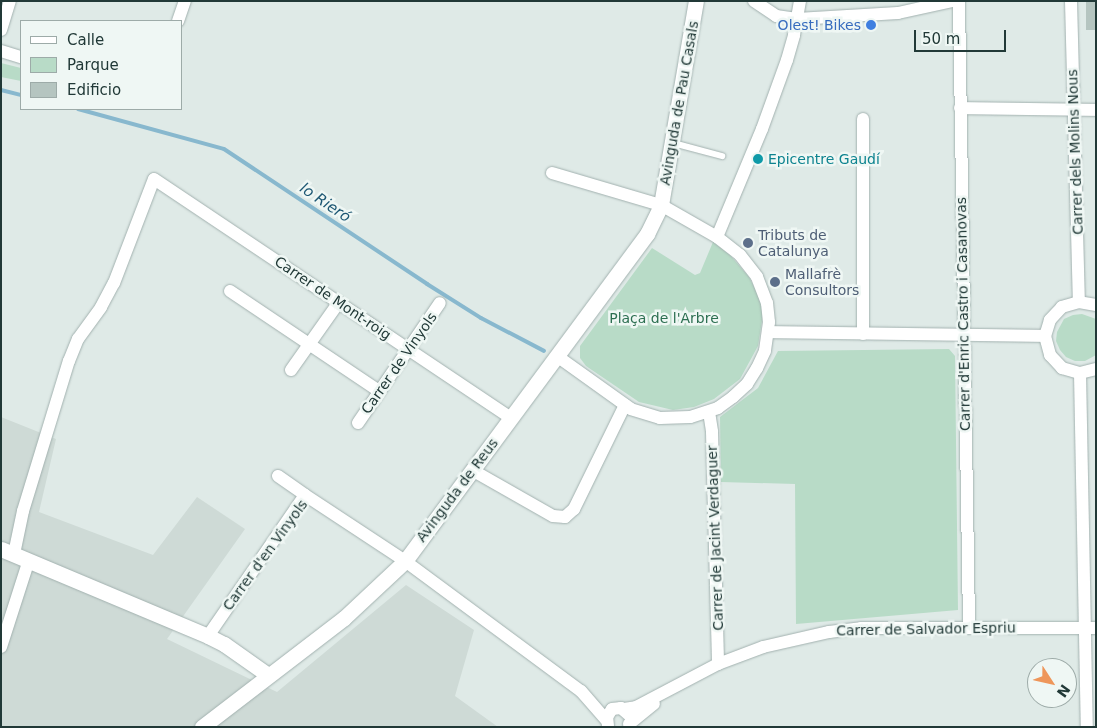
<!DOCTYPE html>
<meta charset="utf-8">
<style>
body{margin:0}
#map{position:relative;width:1097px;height:728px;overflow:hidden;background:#dfeae7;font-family:"DejaVu Sans",sans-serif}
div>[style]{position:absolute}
.built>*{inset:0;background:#cedad6}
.green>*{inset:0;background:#b8dbc7}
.stream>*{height:4px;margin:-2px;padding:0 2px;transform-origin:2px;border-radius:2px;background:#88b8ce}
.building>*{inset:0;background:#b5c5c0;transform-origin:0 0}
.roads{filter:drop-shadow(0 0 1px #a2b1af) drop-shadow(0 0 1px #a2b1af)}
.service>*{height:6px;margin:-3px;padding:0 3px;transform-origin:3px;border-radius:3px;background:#fff}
.minor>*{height:12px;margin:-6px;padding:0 6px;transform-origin:6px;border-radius:6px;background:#fff}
.tertiary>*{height:15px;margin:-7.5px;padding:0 7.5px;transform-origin:7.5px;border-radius:7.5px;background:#fff}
.dots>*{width:14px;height:14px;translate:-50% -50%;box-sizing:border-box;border:2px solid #eff7f4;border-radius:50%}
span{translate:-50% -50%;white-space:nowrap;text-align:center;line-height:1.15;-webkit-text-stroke:5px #eff7f4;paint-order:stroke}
.shop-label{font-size:14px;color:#366cbe}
.right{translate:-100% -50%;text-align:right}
.street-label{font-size:14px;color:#213937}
.culture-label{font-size:14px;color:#0d838f}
.left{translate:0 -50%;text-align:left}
.service-label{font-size:14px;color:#4e5e75}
.park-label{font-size:14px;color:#2c6f51}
.water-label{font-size:15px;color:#1d5773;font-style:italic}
.frame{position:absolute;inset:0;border:2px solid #213937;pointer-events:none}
.legend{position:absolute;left:20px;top:20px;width:162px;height:90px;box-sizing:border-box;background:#eff7f4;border:1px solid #9daba8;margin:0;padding:6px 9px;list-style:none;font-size:15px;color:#213937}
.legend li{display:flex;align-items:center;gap:10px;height:25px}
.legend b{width:25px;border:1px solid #9daba8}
.north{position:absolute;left:1027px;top:658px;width:50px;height:50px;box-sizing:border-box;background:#eff7f4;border:1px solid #9daba8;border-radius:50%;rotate:125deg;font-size:14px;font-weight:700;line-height:20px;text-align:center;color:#213937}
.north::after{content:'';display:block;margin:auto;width:18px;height:22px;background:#ee965a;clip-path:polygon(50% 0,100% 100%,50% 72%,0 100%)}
.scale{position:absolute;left:914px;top:30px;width:92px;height:22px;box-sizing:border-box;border:2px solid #213937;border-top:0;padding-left:6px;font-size:15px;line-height:18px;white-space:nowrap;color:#213937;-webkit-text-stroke:4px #eff7f4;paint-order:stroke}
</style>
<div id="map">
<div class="built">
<i style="clip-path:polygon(1px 417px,56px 439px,39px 512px,153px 555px,197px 497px,245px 529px,167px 639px,277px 692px,406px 585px,474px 630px,455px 696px,498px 727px,1px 727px)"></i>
</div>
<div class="green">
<i style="clip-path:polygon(1px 63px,21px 68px,21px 81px,1px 77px)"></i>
<i style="clip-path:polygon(713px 242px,730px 255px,749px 277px,758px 294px,763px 314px,758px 346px,740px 379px,714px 399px,694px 407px,673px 410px,639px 402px,586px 366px,580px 358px,580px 346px,652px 248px,695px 275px,700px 273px)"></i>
<i style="clip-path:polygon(1082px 314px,1096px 319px,1096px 355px,1085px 361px,1075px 361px,1066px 357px,1060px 350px,1056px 341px,1057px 332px,1064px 319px,1073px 315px)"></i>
<i style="clip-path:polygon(949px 349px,955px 356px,958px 610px,796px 624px,795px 484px,721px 482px,720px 417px,758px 388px,778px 351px)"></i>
</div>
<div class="stream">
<i style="left:1px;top:90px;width:21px;rotate:14deg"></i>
<i style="left:78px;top:109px;width:151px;rotate:15.3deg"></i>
<i style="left:224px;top:149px;width:244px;rotate:33.6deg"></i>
<i style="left:427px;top:284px;width:64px;rotate:32.2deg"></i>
<i style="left:481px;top:318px;width:71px;rotate:27.6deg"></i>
</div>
<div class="building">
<i style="left:1086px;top:1px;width:10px;height:29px"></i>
</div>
<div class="roads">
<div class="service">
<i style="left:673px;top:143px;width:51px;rotate:14.9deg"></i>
</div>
<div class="minor">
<i style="left:754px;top:1px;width:27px;rotate:34deg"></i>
<i style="left:776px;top:16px;width:21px;rotate:8deg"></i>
<i style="left:797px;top:19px;width:101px;rotate:-3.4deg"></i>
<i style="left:898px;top:13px;width:55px;rotate:-12.5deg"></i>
<i style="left:959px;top:1px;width:626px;rotate:89.08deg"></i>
<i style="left:1071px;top:1px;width:301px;rotate:88.5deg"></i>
<i style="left:178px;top:21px;width:21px;rotate:-71deg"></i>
<i style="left:1px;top:30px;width:30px;rotate:-73deg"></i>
<i style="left:1px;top:51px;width:21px;rotate:17deg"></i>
<i style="left:960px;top:108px;width:136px;rotate:0.8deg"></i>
<i style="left:863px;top:119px;width:215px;rotate:90deg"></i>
<i style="left:552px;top:173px;width:114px;rotate:16.4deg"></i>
<i style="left:661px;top:205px;width:64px;rotate:29.7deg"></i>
<i style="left:717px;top:237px;width:29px;rotate:38deg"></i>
<i style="left:740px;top:255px;width:28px;rotate:52deg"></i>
<i style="left:757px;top:277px;width:28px;rotate:69deg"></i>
<i style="left:767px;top:303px;width:19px;rotate:84deg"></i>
<i style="left:769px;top:322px;width:29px;rotate:98deg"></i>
<i style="left:765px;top:351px;width:19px;rotate:115deg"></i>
<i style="left:757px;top:368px;width:19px;rotate:122deg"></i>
<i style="left:747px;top:384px;width:19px;rotate:137deg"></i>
<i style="left:733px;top:397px;width:19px;rotate:144deg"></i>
<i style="left:718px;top:408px;width:29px;rotate:162deg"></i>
<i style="left:690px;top:417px;width:30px;rotate:178deg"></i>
<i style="left:660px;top:418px;width:30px;rotate:-163deg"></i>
<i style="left:631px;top:409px;width:91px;rotate:-144.4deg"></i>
<i style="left:717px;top:237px;width:117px;rotate:-67.4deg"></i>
<i style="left:762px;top:129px;width:73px;rotate:-70.1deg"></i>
<i style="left:787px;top:60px;width:26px;rotate:-74deg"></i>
<i style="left:794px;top:35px;width:35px;rotate:-80deg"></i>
<i style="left:230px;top:291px;width:179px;rotate:33.9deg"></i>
<i style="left:1096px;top:305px;width:17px;rotate:-170deg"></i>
<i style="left:1079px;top:302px;width:18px;rotate:164deg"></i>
<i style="left:1062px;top:307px;width:18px;rotate:133deg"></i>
<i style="left:1050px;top:320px;width:17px;rotate:107deg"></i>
<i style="left:1045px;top:336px;width:20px;rotate:75deg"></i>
<i style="left:1050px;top:355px;width:18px;rotate:47deg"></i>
<i style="left:1062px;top:368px;width:19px;rotate:16deg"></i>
<i style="left:1080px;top:373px;width:16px;rotate:-14deg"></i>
<i style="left:768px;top:332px;width:277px;rotate:0.8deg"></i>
<i style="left:291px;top:370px;width:83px;rotate:-54.8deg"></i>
<i style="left:1080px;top:373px;width:354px;rotate:88.9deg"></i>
<i style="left:709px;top:412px;width:20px;rotate:81deg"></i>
<i style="left:712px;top:432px;width:232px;rotate:88.5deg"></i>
<i style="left:358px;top:423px;width:145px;rotate:-55.7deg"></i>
<i style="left:472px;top:470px;width:93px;rotate:29.6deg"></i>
<i style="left:553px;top:516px;width:12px;rotate:5deg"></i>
<i style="left:565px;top:517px;width:12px;rotate:-42deg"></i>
<i style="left:574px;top:509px;width:116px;rotate:-63.9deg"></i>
<i style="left:278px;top:476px;width:33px;rotate:35deg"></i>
<i style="left:14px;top:554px;width:44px;rotate:-78.2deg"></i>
<i style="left:23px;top:511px;width:157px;rotate:-73deg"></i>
<i style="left:69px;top:361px;width:24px;rotate:-68deg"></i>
<i style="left:78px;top:339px;width:39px;rotate:-54deg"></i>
<i style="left:101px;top:307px;width:27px;rotate:-62deg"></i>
<i style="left:114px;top:283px;width:111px;rotate:-69deg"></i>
<i style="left:154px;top:179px;width:430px;rotate:33.8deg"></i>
<i style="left:208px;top:636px;width:171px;rotate:-55.5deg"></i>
<i style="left:305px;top:495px;width:120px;rotate:33.4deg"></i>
<i style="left:405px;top:561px;width:219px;rotate:36.5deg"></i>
<i style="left:581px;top:691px;width:38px;rotate:49deg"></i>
<i style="left:1px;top:647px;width:91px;rotate:-72.2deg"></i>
<i style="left:624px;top:709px;width:12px;rotate:-9deg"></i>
<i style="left:636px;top:707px;width:93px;rotate:-27.7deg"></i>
<i style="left:718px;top:664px;width:48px;rotate:-20.7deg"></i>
<i style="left:763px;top:647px;width:68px;rotate:-12.8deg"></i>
<i style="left:829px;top:632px;width:32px;rotate:-7deg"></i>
<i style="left:861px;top:628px;width:235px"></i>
<i style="left:629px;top:724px;width:32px;rotate:-39deg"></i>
<i style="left:608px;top:726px;width:9px;rotate:-96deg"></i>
<i style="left:607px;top:717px;width:9px;rotate:-58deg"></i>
<i style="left:612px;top:709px;width:9px;rotate:-6deg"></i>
<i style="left:621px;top:708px;width:11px;rotate:41deg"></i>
</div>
<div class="tertiary">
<i style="left:1px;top:549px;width:225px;rotate:22.8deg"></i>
<i style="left:208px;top:636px;width:18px;rotate:27deg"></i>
<i style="left:224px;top:644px;width:54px;rotate:35.2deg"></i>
<i style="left:202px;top:727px;width:179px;rotate:-37.5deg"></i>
<i style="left:344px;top:618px;width:83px;rotate:-43.1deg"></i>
<i style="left:405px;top:561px;width:407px;rotate:-53.5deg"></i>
<i style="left:647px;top:234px;width:32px;rotate:-64deg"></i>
<i style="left:661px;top:205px;width:207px;rotate:-80.3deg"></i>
</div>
</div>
<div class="dots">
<i style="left:871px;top:25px;background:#3f7fe0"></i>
<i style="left:758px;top:159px;background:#0f9aa8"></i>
<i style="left:748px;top:243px;background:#5c6f8a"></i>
<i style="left:775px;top:282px;background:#5c6f8a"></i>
</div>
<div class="shop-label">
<span class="right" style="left:861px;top:25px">Olest! Bikes</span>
</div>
<div class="street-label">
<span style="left:679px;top:103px;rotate:-80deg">Avinguda de Pau Casals</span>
<span style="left:1075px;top:152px;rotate:-92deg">Carrer dels Molins Nous</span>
<span style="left:333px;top:298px;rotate:34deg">Carrer de Mont-roig</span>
<span style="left:963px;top:314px;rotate:-91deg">Carrer d'Enric Castro i Casanovas</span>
<span style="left:399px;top:363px;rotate:-55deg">Carrer de Vinyols</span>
<span style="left:457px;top:490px;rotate:-53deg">Avinguda de Reus</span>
<span style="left:715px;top:538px;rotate:-92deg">Carrer de Jacint Verdaguer</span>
<span style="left:265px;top:555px;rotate:-54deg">Carrer d'en Vinyols</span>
<span style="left:926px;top:629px;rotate:-1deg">Carrer de Salvador Espriu</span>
</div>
<div class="culture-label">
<span class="left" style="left:768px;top:159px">Epicentre Gaudí</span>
</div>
<div class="service-label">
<span class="left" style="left:758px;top:243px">Tributs de<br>Catalunya</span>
<span class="left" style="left:785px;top:282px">Mallafrè<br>Consultors</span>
</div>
<div class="park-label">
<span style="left:664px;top:318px">Plaça de l'Arbre</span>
</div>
<div class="water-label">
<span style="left:325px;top:203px;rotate:34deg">lo Rieró</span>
</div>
<div class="frame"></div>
<ul class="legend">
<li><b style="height:6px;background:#fff"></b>Calle</li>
<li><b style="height:14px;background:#b8dbc7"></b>Parque</li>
<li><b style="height:14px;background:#b5c5c0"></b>Edificio</li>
</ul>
<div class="north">N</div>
<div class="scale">50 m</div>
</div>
